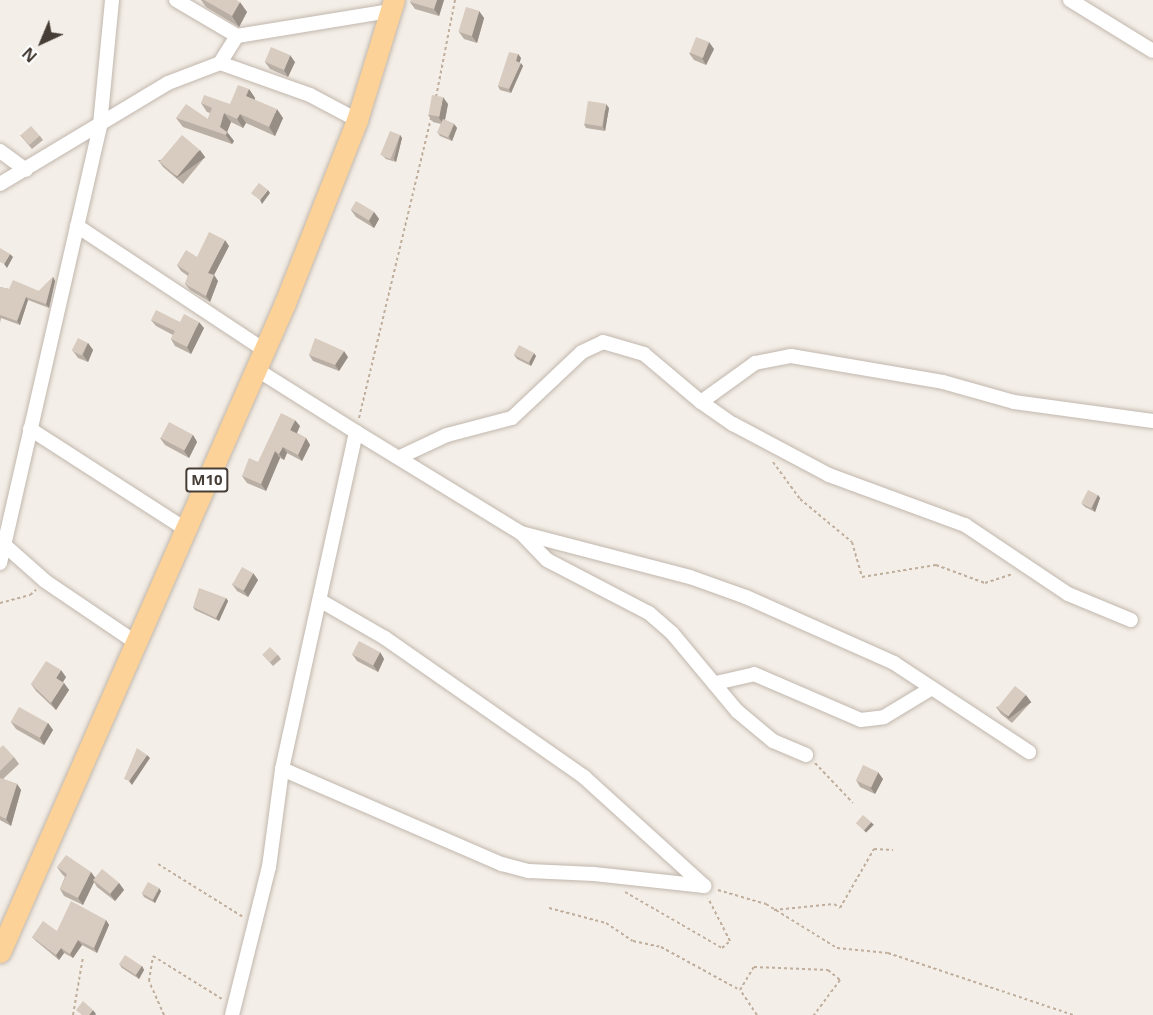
<!DOCTYPE html>
<style>
body{margin:0}
#map{position:relative;width:1153px;height:1015px;overflow:hidden;background:#f3eee7;font-family:"Noto Sans",sans-serif}
div>[style]{position:absolute}
.path>*{height:2px;margin-top:-1px;transform-origin:0;background:repeating-linear-gradient(90deg,#c0ae9c 0 3px,transparent 0 6px)}
.roads{filter:drop-shadow(0 0 2px #c1b7ad) drop-shadow(0 0 2px #c1b7ad)}
.street>*{height:14px;margin:-7px;padding:0 7px;transform-origin:7px;border-radius:7px;background:#fff}
.primary>*{height:21px;margin:-10.5px;padding:0 10.5px;transform-origin:10.5px;border-radius:10.5px;background:#fcd298}
.wall>*{inset:0;background:#baafa5}
.shaded-wall>*{inset:0;background:#978e86;transform-origin:0 0}
.building>*{inset:0;background:#d8cbc0;transform-origin:0 0}
span{translate:-50% -50%;white-space:nowrap;text-align:center;line-height:1.15;-webkit-text-stroke:4.5px #fff;paint-order:stroke}
.shield-label span{padding:2px 4px;background:#fff;border:2px solid;border-radius:4px;-webkit-text-stroke-width:0}
.shield-label{font-size:15px;color:#463e36;font-weight:700}
.north{position:absolute;left:12px;top:12px;width:60px;height:60px;-webkit-text-stroke:4px #fff;paint-order:stroke;rotate:224deg;font-size:16px;font-weight:700;line-height:24px;text-align:center;color:#463e36}
.north::after{content:'';display:block;margin:auto;width:21px;height:27px;background:#463e36;clip-path:polygon(50% 0,100% 100%,50% 72%,0 100%)}
</style>
<div id="map">
<div class="path">
<i style="left:436px;top:97px;width:99px;rotate:-78.9deg"></i>
<i style="left:359px;top:418px;width:309px;rotate:-76.5deg"></i>
<i style="left:773px;top:462px;width:46px;rotate:53.9deg"></i>
<i style="left:800px;top:499px;width:67px;rotate:39.6deg"></i>
<i style="left:852px;top:542px;width:36px;rotate:74deg"></i>
<i style="left:862px;top:577px;width:75px;rotate:-9.2deg"></i>
<i style="left:936px;top:565px;width:52px;rotate:20.2deg"></i>
<i style="left:985px;top:583px;width:29px;rotate:-18deg"></i>
<i style="left:0;top:603px;width:31px;rotate:-15deg"></i>
<i style="left:30px;top:595px;width:8px;rotate:-40deg"></i>
<i style="left:815px;top:763px;width:55px;rotate:46.5deg"></i>
<i style="left:158px;top:864px;width:100px;rotate:31.9deg"></i>
<i style="left:718px;top:890px;width:50px;rotate:16.3deg"></i>
<i style="left:766px;top:904px;width:84px;rotate:31.8deg"></i>
<i style="left:837px;top:948px;width:51px;rotate:5.6deg"></i>
<i style="left:888px;top:953px;width:195px;rotate:18.5deg"></i>
<i style="left:625px;top:892px;width:112px;rotate:30deg"></i>
<i style="left:722px;top:948px;width:11px;rotate:-41deg"></i>
<i style="left:730px;top:941px;width:48px;rotate:-117.1deg"></i>
<i style="left:549px;top:908px;width:59px;rotate:14.7deg"></i>
<i style="left:606px;top:923px;width:32px;rotate:34deg"></i>
<i style="left:633px;top:941px;width:29px;rotate:12deg"></i>
<i style="left:661px;top:947px;width:90px;rotate:28.6deg"></i>
<i style="left:774px;top:910px;width:60px;rotate:-5.7deg"></i>
<i style="left:834px;top:904px;width:7px;rotate:34deg"></i>
<i style="left:840px;top:908px;width:68px;rotate:-60deg"></i>
<i style="left:874px;top:849px;width:19px;rotate:3deg"></i>
<i style="left:73px;top:1015px;width:59px;rotate:-80.2deg"></i>
<i style="left:164px;top:1015px;width:37px;rotate:-114deg"></i>
<i style="left:149px;top:981px;width:25px;rotate:-81deg"></i>
<i style="left:153px;top:956px;width:81px;rotate:31.9deg"></i>
<i style="left:757px;top:1015px;width:30px;rotate:-124deg"></i>
<i style="left:740px;top:990px;width:27px;rotate:-59deg"></i>
<i style="left:754px;top:967px;width:74px;rotate:2.3deg"></i>
<i style="left:828px;top:970px;width:16px;rotate:40deg"></i>
<i style="left:840px;top:980px;width:44px;rotate:126.6deg"></i>
</div>
<div class="roads">
<div class="street">
<i style="left:176px;top:0;width:71px;rotate:30.5deg"></i>
<i style="left:237px;top:36px;width:154px;rotate:-9.3deg"></i>
<i style="left:1070px;top:0;width:97px;rotate:31.6deg"></i>
<i style="left:220px;top:63px;width:32px;rotate:-58deg"></i>
<i style="left:0;top:151px;width:32px;rotate:36deg"></i>
<i style="left:0;top:184px;width:196px;rotate:-31deg"></i>
<i style="left:168px;top:83px;width:56px;rotate:-21deg"></i>
<i style="left:220px;top:63px;width:96px;rotate:19.6deg"></i>
<i style="left:310px;top:95px;width:53px;rotate:28deg"></i>
<i style="left:77px;top:226px;width:224px;rotate:33.5deg"></i>
<i style="left:701px;top:402px;width:39px;rotate:35deg"></i>
<i style="left:733px;top:424px;width:109px;rotate:28deg"></i>
<i style="left:829px;top:475px;width:145px;rotate:20.2deg"></i>
<i style="left:965px;top:525px;width:124px;rotate:33.8deg"></i>
<i style="left:1068px;top:594px;width:68px;rotate:22.4deg"></i>
<i style="left:30px;top:429px;width:184px;rotate:32.8deg"></i>
<i style="left:356px;top:432px;width:193px;rotate:31.5deg"></i>
<i style="left:521px;top:533px;width:175px;rotate:14.6deg"></i>
<i style="left:690px;top:577px;width:59px;rotate:19.7deg"></i>
<i style="left:746px;top:597px;width:162px;rotate:24deg"></i>
<i style="left:894px;top:663px;width:162px;rotate:33.4deg"></i>
<i style="left:400px;top:457px;width:52px;rotate:-25.1deg"></i>
<i style="left:447px;top:435px;width:67px;rotate:-14.7deg"></i>
<i style="left:512px;top:418px;width:96px;rotate:-43.3deg"></i>
<i style="left:582px;top:352px;width:23px;rotate:-25deg"></i>
<i style="left:603px;top:342px;width:43px;rotate:16.3deg"></i>
<i style="left:644px;top:354px;width:75px;rotate:40.1deg"></i>
<i style="left:701px;top:402px;width:67px;rotate:-35.8deg"></i>
<i style="left:755px;top:363px;width:37px;rotate:-11deg"></i>
<i style="left:791px;top:356px;width:154px;rotate:9.7deg"></i>
<i style="left:943px;top:382px;width:74px;rotate:15.7deg"></i>
<i style="left:1014px;top:402px;width:140px;rotate:7.8deg"></i>
<i style="left:521px;top:533px;width:37px;rotate:46deg"></i>
<i style="left:547px;top:560px;width:115px;rotate:27.5deg"></i>
<i style="left:649px;top:613px;width:30px;rotate:41deg"></i>
<i style="left:672px;top:633px;width:102px;rotate:50.2deg"></i>
<i style="left:737px;top:711px;width:47px;rotate:39.8deg"></i>
<i style="left:773px;top:741px;width:36px;rotate:23deg"></i>
<i style="left:0;top:541px;width:60px;rotate:41.6deg"></i>
<i style="left:45px;top:581px;width:109px;rotate:34.1deg"></i>
<i style="left:0;top:563px;width:449px;rotate:-77.1deg"></i>
<i style="left:100px;top:125px;width:126px;rotate:-84.5deg"></i>
<i style="left:321px;top:601px;width:74px;rotate:30deg"></i>
<i style="left:385px;top:638px;width:243px;rotate:34.9deg"></i>
<i style="left:584px;top:777px;width:162px;rotate:42.2deg"></i>
<i style="left:716px;top:683px;width:39px;rotate:-13deg"></i>
<i style="left:754px;top:674px;width:116px;rotate:23.3deg"></i>
<i style="left:861px;top:720px;width:23px;rotate:-7deg"></i>
<i style="left:884px;top:717px;width:56px;rotate:-31.1deg"></i>
<i style="left:282px;top:769px;width:240px;rotate:23.4deg"></i>
<i style="left:502px;top:864px;width:28px;rotate:15deg"></i>
<i style="left:529px;top:871px;width:65px;rotate:2.6deg"></i>
<i style="left:594px;top:874px;width:111px;rotate:6.2deg"></i>
<i style="left:232px;top:1015px;width:153px;rotate:-76deg"></i>
<i style="left:269px;top:867px;width:99px;rotate:-82.4deg"></i>
<i style="left:282px;top:769px;width:345px;rotate:-77.6deg"></i>
<i style="left:356px;top:432px;width:118px;rotate:-147.8deg"></i>
</div>
<div class="primary">
<i style="left:0;top:952px;width:709px;rotate:-66.29deg"></i>
<i style="left:285px;top:303px;width:197px;rotate:-68.5deg"></i>
<i style="left:357px;top:120px;width:126px;rotate:-72.9deg"></i>
</div>
</div>
<div class="wall">
<i style="clip-path:polygon(201px 0,236px 0,247px 12px,239px 27px,206px 7px)"></i>
<i style="clip-path:polygon(411px 0,444px 0,439px 16px,415px 9px,410px 2px)"></i>
<i style="clip-path:polygon(479px 11px,484px 18px,477px 43px,464px 39px,459px 32px)"></i>
<i style="clip-path:polygon(714px 49px,706px 65px,694px 60px,689px 53px)"></i>
<i style="clip-path:polygon(518px 54px,521px 58px,519px 62px,523px 66px,511px 93px,500px 90px,498px 86px)"></i>
<i style="clip-path:polygon(265px 62px,295px 62px,288px 77px,270px 69px)"></i>
<i style="clip-path:polygon(249px 89px,255px 98px,255px 100px,283px 118px,275px 136px,246px 123px,243px 128px,231px 122px,227px 132px,234px 141px,232px 144px,183px 127px,176px 118px,208px 119px,210px 113px,207px 112px,201px 103px,230px 104px)"></i>
<i style="clip-path:polygon(448px 104px,445px 120px,454px 124px,457px 128px,452px 141px,440px 136px,438px 133px,441px 124px,433px 122px,428px 115px)"></i>
<i style="clip-path:polygon(609px 108px,605px 131px,586px 128px,584px 124px)"></i>
<i style="clip-path:polygon(20px 135px,40px 136px,43px 140px,32px 149px)"></i>
<i style="clip-path:polygon(400px 135px,402px 138px,396px 162px,386px 159px,383px 156px)"></i>
<i style="clip-path:polygon(205px 157px,183px 184px,163px 167px,158px 160px)"></i>
<i style="clip-path:polygon(351px 210px,374px 212px,379px 219px,374px 228px,356px 217px)"></i>
<i style="clip-path:polygon(229px 246px,214px 275px,218px 281px,210px 302px,190px 290px,185px 284px,188px 276px,181px 271px,177px 265px)"></i>
<i style="clip-path:polygon(53px 277px,55px 281px,49px 308px,28px 300px,20px 325px,1px 318px,0 323px,0 287px,9px 289px,39px 291px)"></i>
<i style="clip-path:polygon(151px 320px,180px 322px,204px 328px,191px 354px,175px 346px,171px 339px,173px 335px,156px 326px)"></i>
<i style="clip-path:polygon(88px 343px,93px 350px,88px 362px,78px 358px,73px 351px)"></i>
<i style="clip-path:polygon(309px 355px,348px 357px,339px 371px,313px 361px)"></i>
<i style="clip-path:polygon(514px 355px,536px 356px,531px 366px,517px 359px)"></i>
<i style="clip-path:polygon(300px 426px,297px 433px,306px 438px,310px 445px,302px 461px,287px 453px,284px 460px,280px 458px,266px 491px,247px 483px,242px 476px)"></i>
<i style="clip-path:polygon(193px 435px,197px 442px,189px 458px,165px 445px,160px 438px)"></i>
<i style="clip-path:polygon(1098px 495px,1100px 498px,1095px 512px,1085px 507px,1082px 504px)"></i>
<i style="clip-path:polygon(253px 573px,258px 580px,248px 597px,237px 591px,232px 584px)"></i>
<i style="clip-path:polygon(226px 598px,228px 601px,219px 621px,195px 610px,193px 607px)"></i>
<i style="clip-path:polygon(380px 652px,384px 659px,378px 672px,357px 661px,352px 654px)"></i>
<i style="clip-path:polygon(263px 655px,278px 655px,281px 659px,273px 666px)"></i>
<i style="clip-path:polygon(66px 677px,63px 682px,69px 690px,56px 710px,36px 691px,31px 684px)"></i>
<i style="clip-path:polygon(1031px 702px,1012px 723px,1001px 714px,996px 707px)"></i>
<i style="clip-path:polygon(11px 722px,48px 723px,53px 730px,44px 745px,16px 729px)"></i>
<i style="clip-path:polygon(0 748px,14px 757px,19px 764px,3px 779px,17px 784px,21px 790px,11px 826px,0 820px)"></i>
<i style="clip-path:polygon(883px 779px,875px 794px,860px 787px,856px 780px)"></i>
<i style="clip-path:polygon(57px 867px,91px 872px,94px 877px,119px 883px,124px 890px,115px 901px,97px 887px,94px 882px,83px 905px,64px 896px,60px 889px,65px 877px,62px 874px)"></i>
<i style="clip-path:polygon(161px 891px,155px 903px,144px 897px,142px 893px)"></i>
<i style="clip-path:polygon(106px 920px,109px 925px,97px 953px,82px 945px,73px 958px,64px 953px,59px 960px,36px 941px,32px 937px)"></i>
<i style="clip-path:polygon(119px 964px,142px 966px,144px 970px,139px 979px,122px 968px)"></i>
</div>
<div class="shaded-wall">
<i style="clip-path:polygon(437px 0,444px 0,439px 16px,434px 9px)"></i>
<i style="clip-path:polygon(240px 2px,247px 12px,239px 27px,232px 16px)"></i>
<i style="clip-path:polygon(479px 11px,484px 18px,477px 43px,472px 36px)"></i>
<i style="clip-path:polygon(709px 42px,714px 49px,706px 65px,702px 58px)"></i>
<i style="clip-path:polygon(518px 54px,521px 58px,519px 65px,516px 61px)"></i>
<i style="clip-path:polygon(290px 55px,295px 62px,288px 77px,284px 70px)"></i>
<i style="clip-path:polygon(521px 63px,523px 66px,511px 93px,509px 89px)"></i>
<i style="clip-path:polygon(249px 89px,255px 98px,252px 105px,246px 96px)"></i>
<i style="clip-path:polygon(443px 97px,448px 104px,444px 125px,439px 118px)"></i>
<i style="clip-path:polygon(606px 104px,609px 108px,605px 131px,603px 127px)"></i>
<i style="clip-path:polygon(277px 109px,283px 118px,275px 136px,269px 127px)"></i>
<i style="clip-path:polygon(224px 113px,231px 122px,227px 132px,234px 141px,232px 144px,220px 127px)"></i>
<i style="clip-path:polygon(240px 114px,246px 123px,243px 128px,237px 119px)"></i>
<i style="clip-path:polygon(454px 124px,457px 128px,452px 141px,449px 137px)"></i>
<i style="clip-path:polygon(400px 135px,402px 138px,396px 162px,394px 159px)"></i>
<i style="left:200px;top:150px;width:9px;height:35px;rotate:54deg"></i>
<i style="clip-path:polygon(268px 190px,270px 193px,262px 204px,260px 200px)"></i>
<i style="clip-path:polygon(374px 212px,379px 219px,374px 228px,369px 221px)"></i>
<i style="clip-path:polygon(225px 240px,229px 246px,214px 275px,218px 281px,210px 302px,206px 296px,208px 273px)"></i>
<i style="clip-path:polygon(10px 254px,13px 257px,7px 268px,4px 264px)"></i>
<i style="clip-path:polygon(53px 277px,55px 281px,49px 308px,46px 304px)"></i>
<i style="clip-path:polygon(26px 297px,28px 300px,20px 325px,17px 321px)"></i>
<i style="clip-path:polygon(199px 322px,204px 328px,191px 354px,187px 347px)"></i>
<i style="clip-path:polygon(88px 343px,93px 350px,88px 362px,83px 355px)"></i>
<i style="clip-path:polygon(344px 351px,348px 357px,339px 371px,335px 365px)"></i>
<i style="clip-path:polygon(534px 353px,536px 356px,531px 366px,529px 362px)"></i>
<i style="clip-path:polygon(295px 420px,300px 426px,295px 437px,290px 430px)"></i>
<i style="clip-path:polygon(193px 435px,197px 442px,189px 458px,184px 451px)"></i>
<i style="clip-path:polygon(306px 438px,310px 445px,302px 461px,298px 455px)"></i>
<i style="clip-path:polygon(283px 447px,287px 453px,284px 460px,279px 454px)"></i>
<i style="clip-path:polygon(275px 451px,280px 458px,266px 491px,261px 484px)"></i>
<i style="clip-path:polygon(1098px 495px,1100px 498px,1095px 512px,1092px 508px)"></i>
<i style="clip-path:polygon(253px 573px,258px 580px,248px 597px,243px 590px)"></i>
<i style="clip-path:polygon(226px 598px,228px 601px,219px 621px,216px 618px)"></i>
<i style="clip-path:polygon(380px 652px,384px 659px,378px 672px,373px 665px)"></i>
<i style="clip-path:polygon(61px 670px,66px 677px,61px 685px,56px 678px)"></i>
<i style="clip-path:polygon(64px 683px,69px 690px,56px 710px,51px 703px)"></i>
<i style="left:1026px;top:695px;width:9px;height:28px;rotate:54deg"></i>
<i style="clip-path:polygon(48px 723px,53px 730px,44px 745px,40px 738px)"></i>
<i style="clip-path:polygon(147px 755px,150px 758px,132px 785px,129px 781px)"></i>
<i style="clip-path:polygon(878px 772px,883px 779px,875px 794px,870px 787px)"></i>
<i style="clip-path:polygon(17px 784px,21px 790px,11px 826px,6px 819px)"></i>
<i style="left:871px;top:822px;width:4px;height:11px;rotate:45deg"></i>
<i style="clip-path:polygon(91px 872px,96px 879px,93px 880px,94px 882px,83px 905px,78px 898px)"></i>
<i style="clip-path:polygon(119px 883px,124px 890px,115px 901px,110px 894px)"></i>
<i style="clip-path:polygon(159px 888px,161px 891px,155px 903px,152px 899px)"></i>
<i style="clip-path:polygon(106px 920px,109px 925px,97px 953px,94px 948px)"></i>
<i style="clip-path:polygon(78px 940px,82px 945px,73px 958px,70px 954px)"></i>
<i style="clip-path:polygon(61px 948px,64px 953px,59px 960px,56px 955px)"></i>
<i style="clip-path:polygon(142px 966px,144px 970px,139px 979px,136px 975px)"></i>
<i style="clip-path:polygon(93px 1010px,96px 1014px,95px 1015px,89px 1015px)"></i>
</div>
<div class="building">
<i style="clip-path:polygon(204px 0,236px 0,240px 2px,232px 16px)"></i>
<i style="clip-path:polygon(411px 0,437px 0,434px 9px,410px 2px)"></i>
<i style="left:466px;top:7px;width:14px;height:26px;rotate:17deg"></i>
<i style="left:696px;top:37px;width:14px;height:17px;rotate:21deg"></i>
<i style="left:271px;top:47px;width:21px;height:16px;rotate:23deg"></i>
<i style="clip-path:polygon(509px 52px,518px 54px,516px 61px,521px 63px,509px 89px,498px 86px)"></i>
<i style="clip-path:polygon(238px 85px,249px 89px,246px 96px,277px 109px,269px 127px,240px 114px,237px 119px,224px 113px,220px 127px,227px 132px,226px 135px,176px 118px,186px 104px,208px 119px,212px 108px,201px 103px,204px 95px,230px 104px)"></i>
<i style="left:432px;top:95px;width:11px;height:20px;rotate:10deg"></i>
<i style="left:588px;top:101px;width:18px;height:23px;rotate:9deg"></i>
<i style="left:443px;top:119px;width:12px;height:15px;rotate:24deg"></i>
<i style="left:31px;top:126px;width:13px;height:14px;rotate:48deg"></i>
<i style="left:390px;top:131px;width:11px;height:26px;rotate:22deg"></i>
<i style="left:182px;top:135px;width:23px;height:35px;rotate:40deg"></i>
<i style="left:259px;top:183px;width:11px;height:13px;rotate:38deg"></i>
<i style="left:356px;top:201px;width:21px;height:10px;rotate:31deg"></i>
<i style="clip-path:polygon(209px 232px,225px 240px,208px 273px,214px 275px,206px 296px,185px 284px,189px 273px,177px 265px,186px 250px,197px 257px)"></i>
<i style="clip-path:polygon(0 248px,10px 254px,4px 264px,0 262px)"></i>
<i style="clip-path:polygon(53px 277px,46px 304px,26px 297px,17px 321px,0 315px,0 287px,9px 289px,13px 280px,39px 291px)"></i>
<i style="clip-path:polygon(156px 310px,180px 322px,184px 314px,199px 322px,187px 347px,171px 339px,175px 331px,151px 320px)"></i>
<i style="left:78px;top:338px;width:11px;height:14px;rotate:27deg"></i>
<i style="clip-path:polygon(315px 338px,344px 351px,335px 365px,309px 355px)"></i>
<i style="left:519px;top:345px;width:17px;height:11px;rotate:28deg"></i>
<i style="clip-path:polygon(281px 413px,295px 420px,290px 430px,306px 438px,298px 455px,283px 447px,279px 454px,275px 451px,261px 484px,242px 476px,249px 458px,258px 462px)"></i>
<i style="left:169px;top:422px;width:27px;height:18px;rotate:28deg"></i>
<i style="left:1088px;top:490px;width:11px;height:15px;rotate:27deg"></i>
<i style="left:242px;top:567px;width:13px;height:20px;rotate:29deg"></i>
<i style="clip-path:polygon(199px 588px,226px 598px,216px 618px,193px 607px)"></i>
<i style="left:359px;top:641px;width:24px;height:15px;rotate:28deg"></i>
<i style="left:270px;top:647px;width:11px;height:11px;rotate:45deg"></i>
<i style="clip-path:polygon(46px 661px,61px 670px,56px 678px,64px 683px,51px 703px,31px 684px)"></i>
<i style="left:1015px;top:686px;width:14px;height:28px;rotate:39deg"></i>
<i style="left:19px;top:707px;width:33px;height:17px;rotate:29deg"></i>
<i style="clip-path:polygon(3px 745px,14px 757px,0 771px,0 748px)"></i>
<i style="clip-path:polygon(137px 748px,147px 755px,129px 781px,124px 779px)"></i>
<i style="left:863px;top:765px;width:17px;height:17px;rotate:25deg"></i>
<i style="clip-path:polygon(0 778px,17px 784px,6px 819px,0 816px)"></i>
<i style="left:863px;top:815px;width:11px;height:11px;rotate:41deg"></i>
<i style="clip-path:polygon(66px 855px,91px 872px,78px 898px,60px 889px,67px 874px,57px 867px)"></i>
<i style="left:102px;top:869px;width:22px;height:14px;rotate:39deg"></i>
<i style="left:148px;top:882px;width:13px;height:13px;rotate:29deg"></i>
<i style="clip-path:polygon(71px 901px,106px 920px,94px 948px,78px 940px,70px 954px,61px 948px,56px 955px,32px 937px,43px 921px,57px 931px)"></i>
<i style="left:125px;top:955px;width:20px;height:11px;rotate:33deg"></i>
<i style="clip-path:polygon(83px 1001px,93px 1010px,89px 1015px,82px 1015px,76px 1010px)"></i>
</div>
<div class="shield-label">
<span style="left:207px;top:480px">M10</span>
</div>
<div class="north">N</div>
</div>
